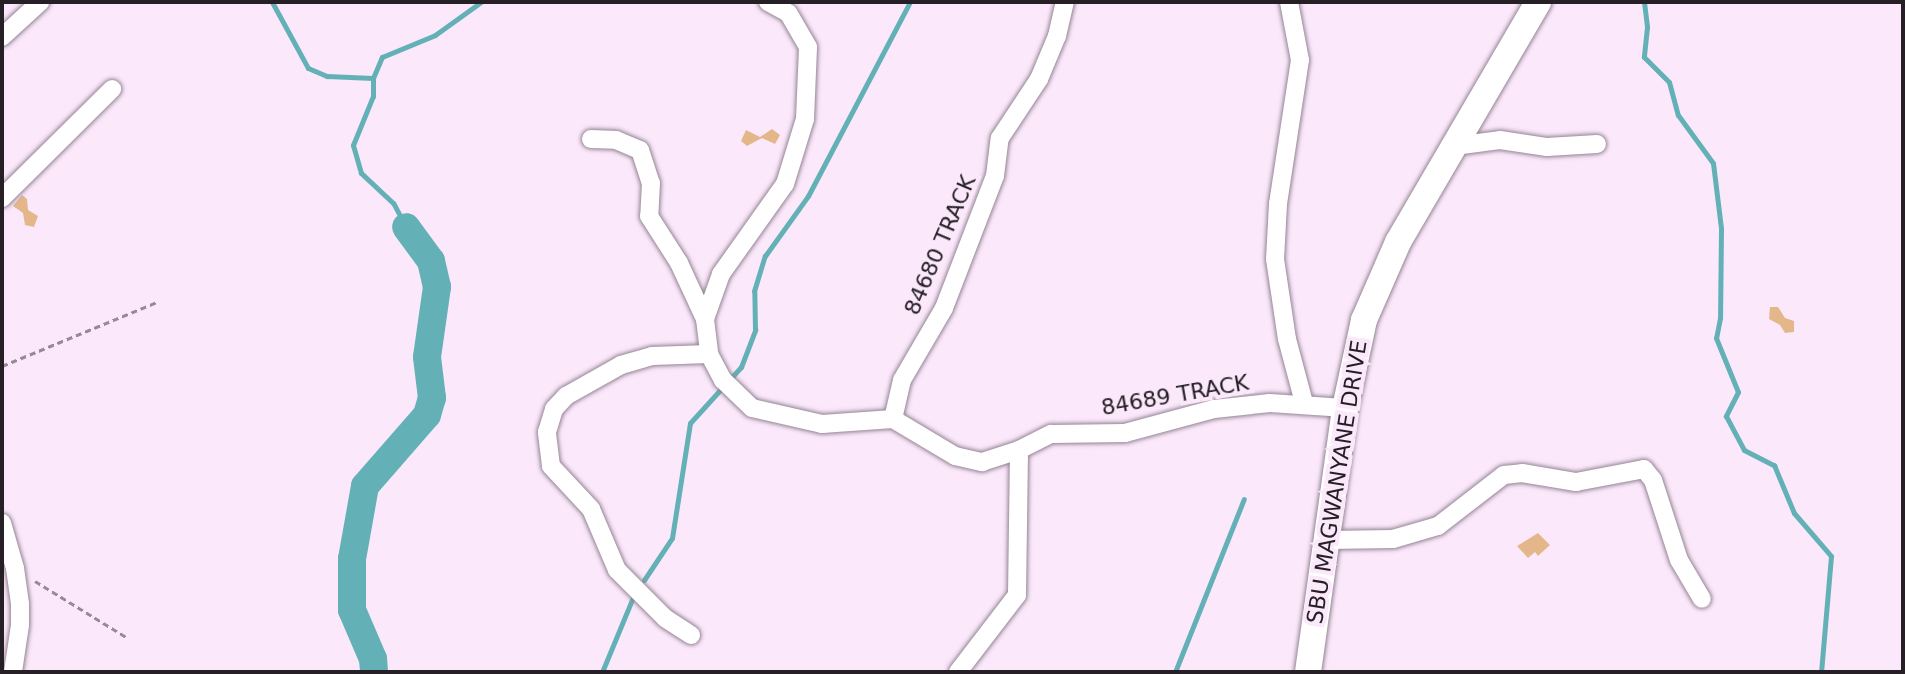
<!DOCTYPE html>
<style>
body{margin:0}
#map{position:relative;width:1905px;height:674px;overflow:hidden;background:#fbe9fb;font-family:"DejaVu Sans",sans-serif}
div>[style]{position:absolute}
.stream>*{height:5px;margin:-2.5px;padding:0 2.5px;transform-origin:2.5px;border-radius:2.5px;background:#63b1b7}
.river>*{height:28px;margin:-14px;padding:0 14px;transform-origin:14px;border-radius:14px;background:#63b1b7}
.building>*{inset:0;background:#e4b78b}
.path>*{height:3px;margin-top:-1.5px;transform-origin:0;background:repeating-linear-gradient(90deg,#968a96 0 6px,transparent 0 10px)}
.roads{filter:drop-shadow(0 0 2px #948494) drop-shadow(0 0 2px #948494)}
.minor>*{height:18px;margin:-9px;padding:0 9px;transform-origin:9px;border-radius:9px;background:#fff}
.secondary>*{height:26px;margin:-13px;padding:0 13px;transform-origin:13px;border-radius:13px;background:#fff}
span{translate:-50% -50%;white-space:nowrap;text-align:center;line-height:1.15;-webkit-text-stroke:8px #fbe9fb;paint-order:stroke}
.street-label{font-size:22px;color:#262026}
.frame{position:absolute;inset:0;border:4px solid #262026;pointer-events:none}
</style>
<div id="map">
<div class="stream">
<i style="left:272px;top:2px;width:75px;rotate:61.4deg"></i>
<i style="left:308px;top:68px;width:21px;rotate:23deg"></i>
<i style="left:327px;top:76px;width:46px;rotate:2.5deg"></i>
<i style="left:1644px;top:2px;width:25px;rotate:83deg"></i>
<i style="left:1647px;top:27px;width:30px;rotate:96deg"></i>
<i style="left:1644px;top:57px;width:35px;rotate:45deg"></i>
<i style="left:1669px;top:82px;width:34px;rotate:75deg"></i>
<i style="left:1678px;top:115px;width:59px;rotate:53.9deg"></i>
<i style="left:1713px;top:163px;width:65px;rotate:83deg"></i>
<i style="left:1721px;top:228px;width:90px;rotate:90.6deg"></i>
<i style="left:1720px;top:318px;width:20px;rotate:101deg"></i>
<i style="left:1716px;top:338px;width:58px;rotate:67.8deg"></i>
<i style="left:1738px;top:392px;width:27px;rotate:117deg"></i>
<i style="left:1726px;top:416px;width:38px;rotate:62deg"></i>
<i style="left:1744px;top:450px;width:34px;rotate:27deg"></i>
<i style="left:1774px;top:465px;width:52px;rotate:67.4deg"></i>
<i style="left:1794px;top:513px;width:57px;rotate:49.3deg"></i>
<i style="left:1831px;top:556px;width:116px;rotate:94.9deg"></i>
<i style="left:406px;top:227px;width:27px;rotate:-118deg"></i>
<i style="left:393px;top:203px;width:44px;rotate:-136.8deg"></i>
<i style="left:361px;top:173px;width:29px;rotate:-106deg"></i>
<i style="left:353px;top:145px;width:53px;rotate:-67.8deg"></i>
<i style="left:373px;top:96px;width:18px;rotate:-90deg"></i>
<i style="left:373px;top:78px;width:23px;rotate:-67deg"></i>
<i style="left:382px;top:57px;width:57px;rotate:-22.5deg"></i>
<i style="left:435px;top:35px;width:57px;rotate:-35.7deg"></i>
<i style="left:644px;top:580px;width:50px;rotate:-56.3deg"></i>
<i style="left:672px;top:538px;width:116px;rotate:-81.1deg"></i>
<i style="left:690px;top:423px;width:76px;rotate:-47.7deg"></i>
<i style="left:741px;top:367px;width:40px;rotate:-69deg"></i>
<i style="left:755px;top:330px;width:39px;rotate:-91deg"></i>
<i style="left:754px;top:291px;width:37px;rotate:-73deg"></i>
<i style="left:765px;top:256px;width:74px;rotate:-54.4deg"></i>
<i style="left:808px;top:196px;width:219px;rotate:-62.3deg"></i>
<i style="left:602px;top:672px;width:81px;rotate:-67.5deg"></i>
<i style="left:1175px;top:672px;width:186px;rotate:-68.3deg"></i>
</div>
<div class="river">
<i style="left:374px;top:672px;width:13px;rotate:-94deg"></i>
<i style="left:373px;top:659px;width:53px;rotate:-113.2deg"></i>
<i style="left:352px;top:610px;width:51px;rotate:-90deg"></i>
<i style="left:352px;top:559px;width:74px;rotate:-79.9deg"></i>
<i style="left:365px;top:486px;width:94px;rotate:-48.9deg"></i>
<i style="left:427px;top:415px;width:18px;rotate:-74deg"></i>
<i style="left:432px;top:398px;width:41px;rotate:-97deg"></i>
<i style="left:427px;top:357px;width:71px;rotate:-81.9deg"></i>
<i style="left:437px;top:287px;width:27px;rotate:-103deg"></i>
<i style="left:431px;top:261px;width:42px;rotate:-126.3deg"></i>
</div>
<div class="building">
<i style="clip-path:polygon(772px 129px,780px 135px,775px 144px,762px 138px,747px 146px,741px 141px,746px 130px,760px 137px)"></i>
<i style="clip-path:polygon(22px 195px,27px 199px,28px 210px,38px 216px,34px 227px,25px 225px,23px 213px,13px 206px)"></i>
<i style="clip-path:polygon(1770px 307px,1778px 307px,1785px 318px,1794px 321px,1794px 332px,1785px 333px,1780px 325px,1769px 319px)"></i>
<i style="clip-path:polygon(1538px 533px,1550px 545px,1538px 556px,1535px 552px,1528px 558px,1517px 546px)"></i>
</div>
<div class="path">
<i style="left:2px;top:366px;width:168px;rotate:-22.4deg"></i>
<i style="left:35px;top:581px;width:107px;rotate:31.6deg"></i>
</div>
<div class="roads">
<div class="minor">
<i style="left:1289px;top:2px;width:59px;rotate:79.3deg"></i>
<i style="left:1300px;top:60px;width:146px;rotate:98.7deg"></i>
<i style="left:1278px;top:204px;width:55px;rotate:93.1deg"></i>
<i style="left:1275px;top:259px;width:81px;rotate:81.5deg"></i>
<i style="left:1287px;top:339px;width:66px;rotate:75.1deg"></i>
<i style="left:2px;top:37px;width:52px;rotate:-42.6deg"></i>
<i style="left:591px;top:139px;width:25px;rotate:2deg"></i>
<i style="left:616px;top:140px;width:26px;rotate:23deg"></i>
<i style="left:640px;top:150px;width:35px;rotate:72deg"></i>
<i style="left:651px;top:183px;width:33px;rotate:93deg"></i>
<i style="left:649px;top:216px;width:56px;rotate:57.4deg"></i>
<i style="left:679px;top:263px;width:62px;rotate:65.1deg"></i>
<i style="left:705px;top:319px;width:35px;rotate:83deg"></i>
<i style="left:709px;top:354px;width:30px;rotate:62deg"></i>
<i style="left:723px;top:380px;width:40px;rotate:44deg"></i>
<i style="left:752px;top:408px;width:72px;rotate:12.9deg"></i>
<i style="left:822px;top:424px;width:71px;rotate:-4deg"></i>
<i style="left:893px;top:419px;width:72px;rotate:30.8deg"></i>
<i style="left:955px;top:456px;width:28px;rotate:13deg"></i>
<i style="left:982px;top:462px;width:39px;rotate:-18deg"></i>
<i style="left:1019px;top:450px;width:36px;rotate:-27deg"></i>
<i style="left:1051px;top:434px;width:74px;rotate:-0.8deg"></i>
<i style="left:1125px;top:433px;width:92px;rotate:-15.1deg"></i>
<i style="left:1214px;top:409px;width:56px;rotate:-6.1deg"></i>
<i style="left:1270px;top:403px;width:75px;rotate:3.8deg"></i>
<i style="left:1454px;top:146px;width:46px;rotate:-7.4deg"></i>
<i style="left:1500px;top:140px;width:48px;rotate:8.5deg"></i>
<i style="left:1547px;top:147px;width:50px;rotate:-3.4deg"></i>
<i style="left:2px;top:198px;width:155px;rotate:-44.7deg"></i>
<i style="left:705px;top:319px;width:48px;rotate:-70.4deg"></i>
<i style="left:721px;top:274px;width:110px;rotate:-54.6deg"></i>
<i style="left:785px;top:184px;width:68px;rotate:-72.9deg"></i>
<i style="left:805px;top:119px;width:72px;rotate:-87.6deg"></i>
<i style="left:808px;top:47px;width:39px;rotate:-120deg"></i>
<i style="left:788px;top:13px;width:23px;rotate:-151deg"></i>
<i style="left:893px;top:419px;width:40px;rotate:-77deg"></i>
<i style="left:902px;top:380px;width:83px;rotate:-59.7deg"></i>
<i style="left:944px;top:308px;width:142px;rotate:-68.9deg"></i>
<i style="left:995px;top:176px;width:38px;rotate:-83deg"></i>
<i style="left:1000px;top:138px;width:71px;rotate:-56.5deg"></i>
<i style="left:1039px;top:79px;width:47px;rotate:-67.3deg"></i>
<i style="left:1057px;top:36px;width:35px;rotate:-77deg"></i>
<i style="left:2px;top:523px;width:47px;rotate:73.9deg"></i>
<i style="left:15px;top:568px;width:36px;rotate:82deg"></i>
<i style="left:20px;top:604px;width:21px;rotate:90deg"></i>
<i style="left:20px;top:625px;width:48px;rotate:98.5deg"></i>
<i style="left:1327px;top:540px;width:66px;rotate:-0.9deg"></i>
<i style="left:1393px;top:539px;width:47px;rotate:-16.1deg"></i>
<i style="left:1438px;top:526px;width:83px;rotate:-37.7deg"></i>
<i style="left:1504px;top:475px;width:18px;rotate:-6deg"></i>
<i style="left:1522px;top:473px;width:55px;rotate:9.5deg"></i>
<i style="left:1576px;top:482px;width:69px;rotate:-10.8deg"></i>
<i style="left:1644px;top:469px;width:14px;rotate:51deg"></i>
<i style="left:1653px;top:480px;width:84px;rotate:72deg"></i>
<i style="left:1679px;top:560px;width:45px;rotate:59.5deg"></i>
<i style="left:691px;top:635px;width:31px;rotate:-147deg"></i>
<i style="left:665px;top:618px;width:68px;rotate:-135deg"></i>
<i style="left:617px;top:570px;width:66px;rotate:-113.1deg"></i>
<i style="left:591px;top:509px;width:59px;rotate:-132.9deg"></i>
<i style="left:551px;top:466px;width:34px;rotate:-97deg"></i>
<i style="left:547px;top:432px;width:24px;rotate:-73deg"></i>
<i style="left:554px;top:409px;width:18px;rotate:-47deg"></i>
<i style="left:566px;top:396px;width:63px;rotate:-29.4deg"></i>
<i style="left:621px;top:365px;width:32px;rotate:-16deg"></i>
<i style="left:652px;top:356px;width:57px;rotate:-2deg"></i>
<i style="left:958px;top:672px;width:97px;rotate:-52.5deg"></i>
<i style="left:1017px;top:595px;width:145px;rotate:-89.2deg"></i>
</div>
<div class="secondary">
<i style="left:1308px;top:672px;width:267px;rotate:-82deg"></i>
<i style="left:1345px;top:408px;width:90px;rotate:-77.8deg"></i>
<i style="left:1364px;top:320px;width:85px;rotate:-66.4deg"></i>
<i style="left:1398px;top:242px;width:278px;rotate:-59.7deg"></i>
</div>
</div>
<div class="street-label">
<span style="left:940px;top:245px;rotate:-67deg">84680 TRACK</span>
<span style="left:1175px;top:395px;rotate:-10deg">84689 TRACK</span>
<span style="left:1337px;top:482px;rotate:-81deg">SBU MAGWANYANE DRIVE</span>
</div>
<div class="frame"></div>
</div>
